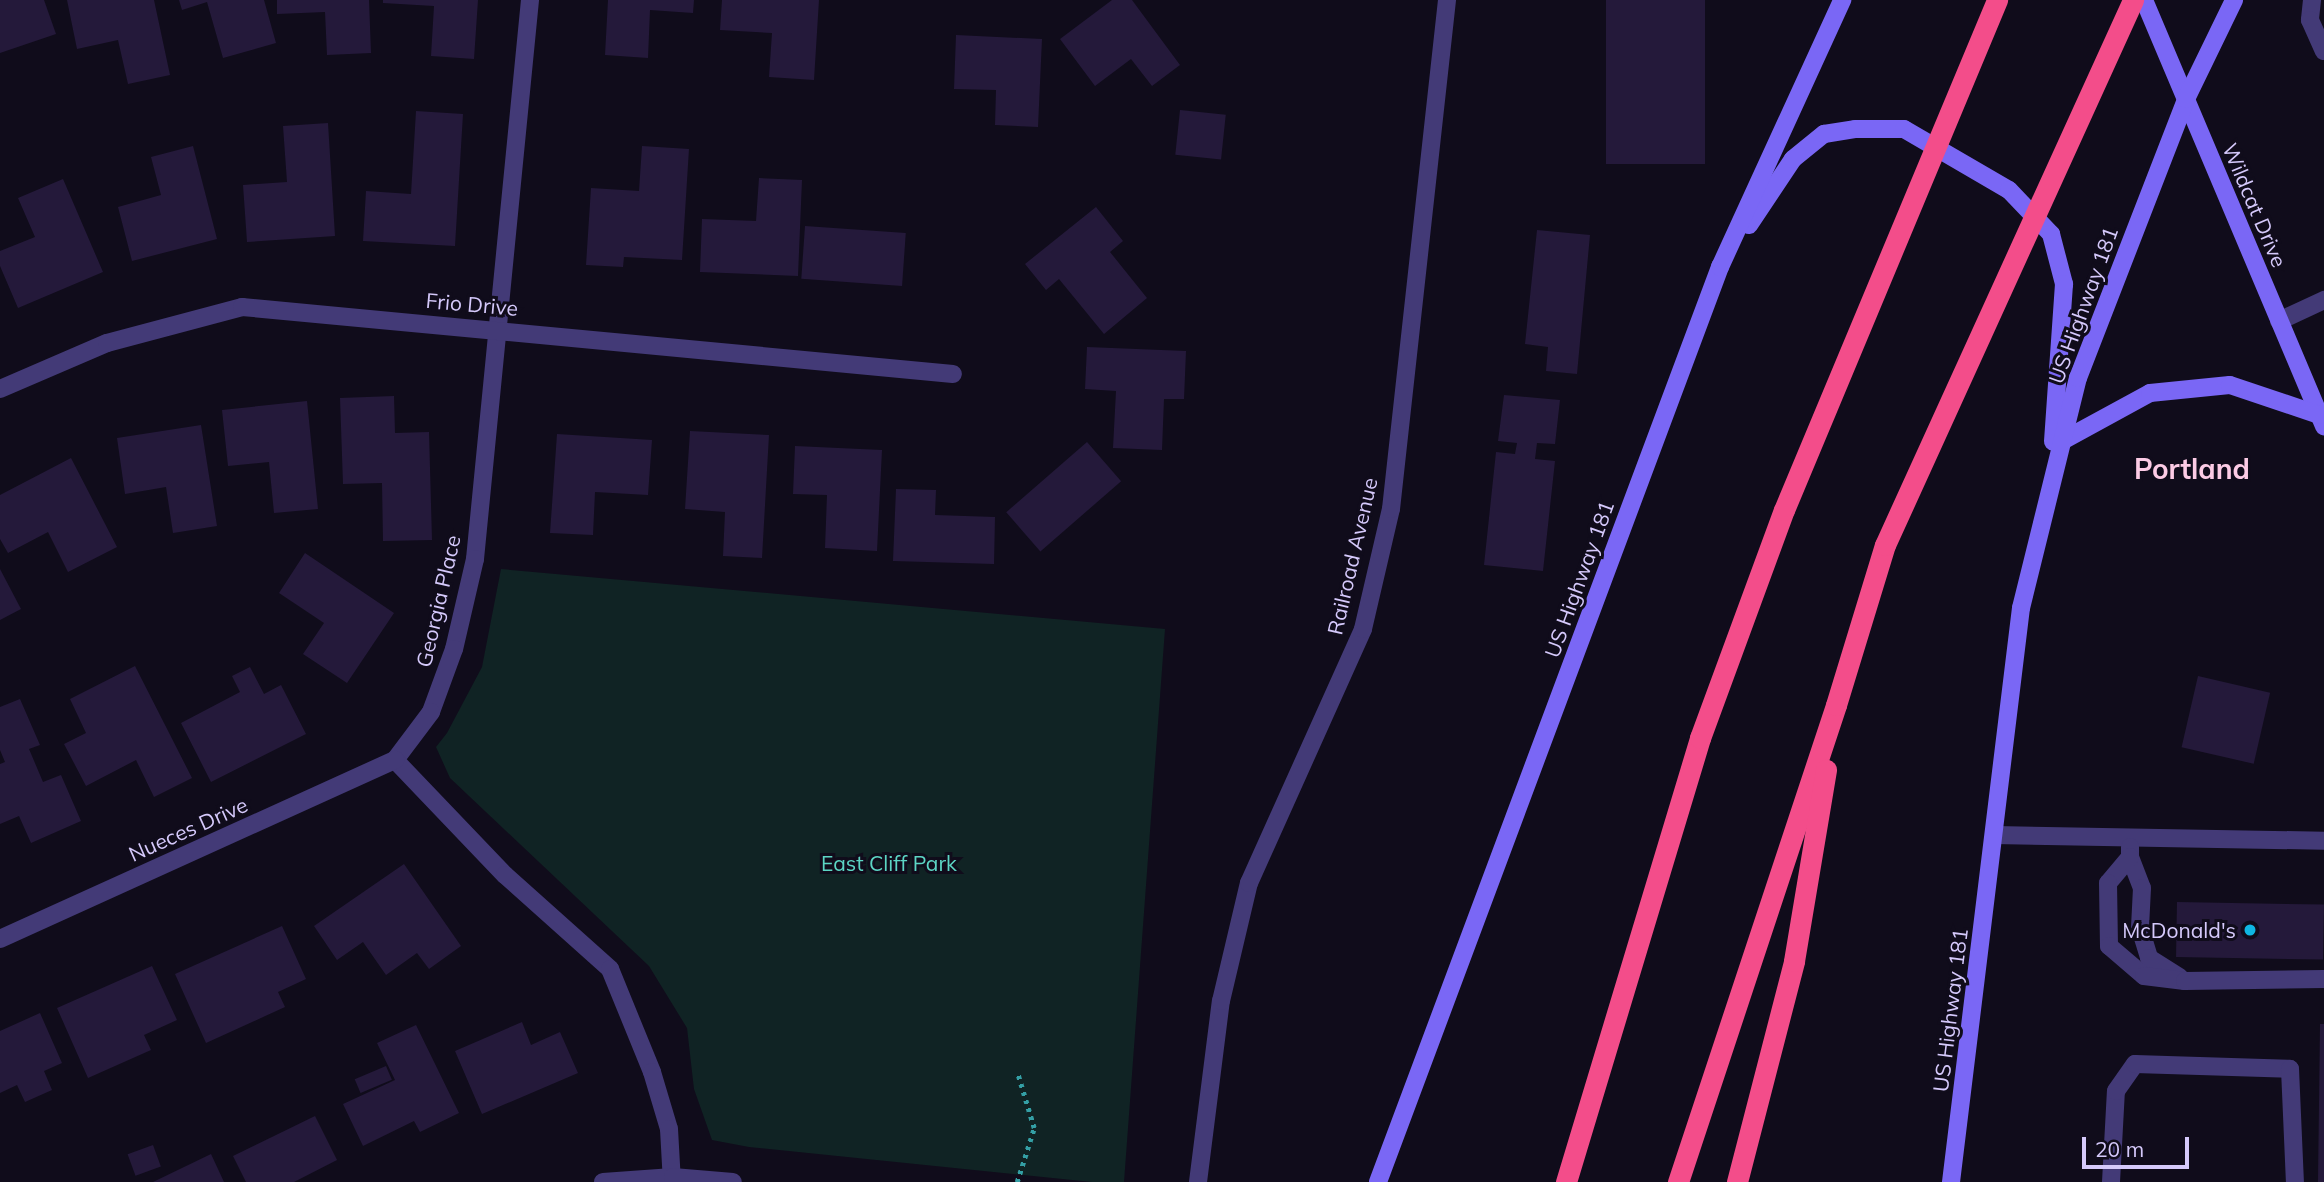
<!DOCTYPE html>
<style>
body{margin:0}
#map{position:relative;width:2324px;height:1182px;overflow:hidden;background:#100c1b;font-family:Mulish,sans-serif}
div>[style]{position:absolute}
.green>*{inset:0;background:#102324}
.building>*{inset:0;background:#24193a;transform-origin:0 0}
.path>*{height:4.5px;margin-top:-2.25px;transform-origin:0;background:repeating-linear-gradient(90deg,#349fa5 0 3.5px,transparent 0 8.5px)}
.lane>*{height:18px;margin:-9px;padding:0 9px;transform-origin:9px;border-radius:9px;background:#433a77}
.street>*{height:18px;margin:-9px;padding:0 9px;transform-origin:9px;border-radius:9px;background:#433a77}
.secondary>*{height:18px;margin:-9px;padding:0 9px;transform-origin:9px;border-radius:9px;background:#7a67f5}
.highway>*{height:21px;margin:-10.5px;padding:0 10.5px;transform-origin:10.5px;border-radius:10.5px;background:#f34d8a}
.highway-bridge>*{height:21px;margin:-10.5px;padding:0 10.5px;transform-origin:10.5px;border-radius:10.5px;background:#f34d8a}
.dots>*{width:19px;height:19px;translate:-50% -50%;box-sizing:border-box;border:4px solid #100c1b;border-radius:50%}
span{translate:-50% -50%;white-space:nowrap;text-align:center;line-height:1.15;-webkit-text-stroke:6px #100c1b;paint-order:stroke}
.street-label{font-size:21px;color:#d5c9fb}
.park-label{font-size:21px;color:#5cd5c4}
.poi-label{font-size:21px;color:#d5c9fb}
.right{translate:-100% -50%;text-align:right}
.district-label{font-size:28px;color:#fccbe5;font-weight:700}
.scale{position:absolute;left:2082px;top:1137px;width:107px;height:32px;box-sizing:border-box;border:4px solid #d5c9fb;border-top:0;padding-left:9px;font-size:21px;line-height:24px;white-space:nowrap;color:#d5c9fb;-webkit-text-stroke:5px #100c1b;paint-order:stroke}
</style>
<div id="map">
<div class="green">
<i style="clip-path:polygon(501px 569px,1165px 629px,1124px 1182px,1092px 1182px,749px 1147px,712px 1140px,694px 1089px,687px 1028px,649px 966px,450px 778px,436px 747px,447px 733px,482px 667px)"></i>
</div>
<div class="building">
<i style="clip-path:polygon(0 0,44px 0,56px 34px,0 53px)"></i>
<i style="clip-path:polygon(67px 0,154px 0,170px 75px,128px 84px,118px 40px,77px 49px)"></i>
<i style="clip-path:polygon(179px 0,264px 0,276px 43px,223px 58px,207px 2px,182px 10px)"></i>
<i style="clip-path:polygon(277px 0,369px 0,371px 53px,327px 55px,325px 12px,277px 14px)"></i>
<i style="clip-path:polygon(383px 0,478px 0,474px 59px,431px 56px,434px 6px,383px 3px)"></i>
<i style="clip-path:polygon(608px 0,694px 0,693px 13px,650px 10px,648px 58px,605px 55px)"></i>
<i style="clip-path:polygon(722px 0,819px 0,814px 80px,769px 77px,772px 33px,720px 30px)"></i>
<i style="clip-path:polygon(1112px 0,1132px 0,1180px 65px,1152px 86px,1131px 59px,1095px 86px,1060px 39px)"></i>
<i style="left:1606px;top:0;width:99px;height:164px"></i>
<i style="clip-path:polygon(956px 35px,1042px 39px,1038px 127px,995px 125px,996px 90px,954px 89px)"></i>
<i style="left:1180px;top:110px;width:46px;height:45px;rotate:6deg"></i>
<i style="clip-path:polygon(416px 111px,463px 114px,455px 246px,363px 241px,366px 191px,411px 194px)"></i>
<i style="clip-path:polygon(328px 123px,335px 236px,247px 242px,243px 185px,287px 182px,283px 126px)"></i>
<i style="clip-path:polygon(193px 146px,217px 239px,132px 261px,118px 207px,161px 195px,151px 157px)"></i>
<i style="clip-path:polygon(642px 146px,689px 149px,682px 260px,624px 257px,623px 267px,586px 265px,591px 188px,639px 191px)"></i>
<i style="clip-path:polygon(759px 178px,802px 180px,798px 276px,700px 272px,702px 219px,756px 221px)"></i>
<i style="clip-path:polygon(63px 179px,103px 272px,18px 308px,0 266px,0 251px,35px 237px,18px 198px)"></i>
<i style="clip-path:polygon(1096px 207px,1123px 241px,1110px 252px,1147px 298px,1104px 334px,1059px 279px,1046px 290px,1025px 264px)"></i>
<i style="left:805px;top:226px;width:101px;height:53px;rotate:4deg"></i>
<i style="clip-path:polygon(1537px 230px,1590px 235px,1577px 374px,1546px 371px,1548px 347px,1525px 344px)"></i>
<i style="clip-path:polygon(1087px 347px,1186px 351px,1184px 399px,1164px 399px,1162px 450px,1113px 448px,1116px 391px,1085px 389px)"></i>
<i style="clip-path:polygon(1504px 395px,1560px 400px,1555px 444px,1537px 443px,1535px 459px,1555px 461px,1543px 571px,1484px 565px,1496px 452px,1515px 454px,1517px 443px,1498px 441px)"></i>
<i style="clip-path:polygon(394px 396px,395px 433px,429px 432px,432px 540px,383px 541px,382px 483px,343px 484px,340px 398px)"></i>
<i style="clip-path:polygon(307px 401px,318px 509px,274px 513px,269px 462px,228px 466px,222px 410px)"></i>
<i style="clip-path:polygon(201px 425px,217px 526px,173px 533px,166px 487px,125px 494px,117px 438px)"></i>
<i style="clip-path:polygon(690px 431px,769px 435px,762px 558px,723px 556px,725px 512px,685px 509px)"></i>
<i style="clip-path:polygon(557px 434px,652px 440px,648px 495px,595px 492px,593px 535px,550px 533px)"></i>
<i style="left:1087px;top:442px;width:52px;height:107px;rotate:49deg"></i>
<i style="clip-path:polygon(795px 446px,882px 450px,877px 551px,825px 548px,827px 495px,793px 494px)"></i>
<i style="clip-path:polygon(71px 458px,117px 547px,68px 572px,48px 532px,8px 553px,0 539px,0 495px)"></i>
<i style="clip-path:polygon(896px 489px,936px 490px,935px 515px,995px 517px,994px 564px,893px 561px)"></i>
<i style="clip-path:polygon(305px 553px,394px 613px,347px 683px,303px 654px,324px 623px,279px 593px)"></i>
<i style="clip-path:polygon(0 569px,21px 609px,0 620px)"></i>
<i style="clip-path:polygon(135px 666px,192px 778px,154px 797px,136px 760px,86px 786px,64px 744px,86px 733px,70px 699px)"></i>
<i style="clip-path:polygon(250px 667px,264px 694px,281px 685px,306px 734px,211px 782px,181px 723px,240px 692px,232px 676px)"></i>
<i style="left:2198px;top:676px;width:74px;height:73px;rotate:13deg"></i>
<i style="clip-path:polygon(20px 699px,40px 745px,29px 749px,43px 782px,61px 775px,81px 821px,31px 843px,19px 816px,0 824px,0 764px,5px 762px,0 750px,0 707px)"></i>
<i style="clip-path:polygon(404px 864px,461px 946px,429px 969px,417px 953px,386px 975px,363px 942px,337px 960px,314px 926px)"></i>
<i style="left:2177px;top:902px;width:147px;height:55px;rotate:1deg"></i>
<i style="clip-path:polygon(282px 926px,306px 979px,278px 992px,285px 1007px,206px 1043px,175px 974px)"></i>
<i style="clip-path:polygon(152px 966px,177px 1020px,144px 1035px,151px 1050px,88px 1078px,57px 1008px)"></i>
<i style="clip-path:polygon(40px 1013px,62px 1063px,44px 1071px,52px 1090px,25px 1102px,17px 1085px,0 1093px,0 1031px)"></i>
<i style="clip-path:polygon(522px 1022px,531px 1045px,560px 1032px,578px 1073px,482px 1114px,455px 1051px)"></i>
<i style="clip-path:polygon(2320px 1024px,2324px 1024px,2324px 1182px,2318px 1182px)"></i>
<i style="clip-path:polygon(416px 1025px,459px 1113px,420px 1132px,414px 1121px,363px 1146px,343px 1104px,395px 1080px,377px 1043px)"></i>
<i style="left:386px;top:1066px;width:15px;height:34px;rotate:67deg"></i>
<i style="clip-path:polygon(315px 1116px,337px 1160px,294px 1182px,246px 1182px,233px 1156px)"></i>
<i style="left:153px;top:1145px;width:23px;height:27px;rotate:70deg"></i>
<i style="clip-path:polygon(211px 1154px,224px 1182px,153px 1182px)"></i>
</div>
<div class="path">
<i style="left:1017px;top:1182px;width:57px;rotate:-72.5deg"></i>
<i style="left:1034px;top:1128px;width:55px;rotate:-106.8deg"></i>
</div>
<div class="lane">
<i style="left:2312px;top:0;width:20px;rotate:96deg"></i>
<i style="left:2310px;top:20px;width:34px;rotate:66deg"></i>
<i style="left:2279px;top:321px;width:50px;rotate:-25deg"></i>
<i style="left:1994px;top:835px;width:330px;rotate:1deg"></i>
<i style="left:2130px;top:847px;width:10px;rotate:90deg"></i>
<i style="left:2130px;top:857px;width:33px;rotate:69deg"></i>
<i style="left:2142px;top:888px;width:40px;rotate:92.9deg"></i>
<i style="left:2140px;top:928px;width:31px;rotate:73deg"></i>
<i style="left:2149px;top:958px;width:36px;rotate:32deg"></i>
<i style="left:2130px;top:857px;width:34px;rotate:130deg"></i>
<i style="left:2108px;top:883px;width:63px;rotate:89.1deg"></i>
<i style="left:2109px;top:946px;width:46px;rotate:40.6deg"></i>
<i style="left:2144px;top:976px;width:41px;rotate:7deg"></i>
<i style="left:2185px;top:981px;width:139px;rotate:-0.8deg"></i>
<i style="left:2111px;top:1182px;width:91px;rotate:-86.9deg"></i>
<i style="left:2116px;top:1091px;width:33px;rotate:-55deg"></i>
<i style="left:2135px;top:1064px;width:155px;rotate:1.8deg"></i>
<i style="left:2290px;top:1069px;width:113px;rotate:87.5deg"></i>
</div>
<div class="street">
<i style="left:530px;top:0;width:562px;rotate:95.62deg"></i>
<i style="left:475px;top:559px;width:92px;rotate:103.1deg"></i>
<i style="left:454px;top:649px;width:67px;rotate:110.1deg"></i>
<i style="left:431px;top:712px;width:60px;rotate:126.9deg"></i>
<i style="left:395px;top:760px;width:159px;rotate:46.3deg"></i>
<i style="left:505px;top:875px;width:141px;rotate:41.8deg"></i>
<i style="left:610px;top:969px;width:111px;rotate:67.8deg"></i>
<i style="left:652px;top:1072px;width:59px;rotate:73.4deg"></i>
<i style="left:669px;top:1129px;width:53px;rotate:86.8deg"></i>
<i style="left:0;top:389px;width:116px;rotate:-23.3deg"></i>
<i style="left:107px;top:343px;width:140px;rotate:-14.9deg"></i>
<i style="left:242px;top:307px;width:714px;rotate:5.38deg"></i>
<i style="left:0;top:939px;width:434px;rotate:-24.4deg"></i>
<i style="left:603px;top:1182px;width:70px;rotate:-4.1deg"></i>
<i style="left:673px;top:1177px;width:60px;rotate:4.8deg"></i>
<i style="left:1198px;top:1182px;width:182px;rotate:-82.8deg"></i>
<i style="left:1221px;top:1001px;width:121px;rotate:-76.7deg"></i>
<i style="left:1249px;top:883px;width:278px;rotate:-65.8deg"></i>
<i style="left:1363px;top:629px;width:123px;rotate:-76.9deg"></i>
<i style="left:1391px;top:509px;width:512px;rotate:-83.72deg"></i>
</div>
<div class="secondary">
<i style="left:2144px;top:0;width:463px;rotate:67.1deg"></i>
<i style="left:1749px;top:225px;width:79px;rotate:-56.3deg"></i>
<i style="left:1793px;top:159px;width:40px;rotate:-39deg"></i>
<i style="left:1824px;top:134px;width:31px;rotate:-9deg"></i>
<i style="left:1855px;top:129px;width:49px"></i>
<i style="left:1904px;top:129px;width:121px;rotate:30.2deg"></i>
<i style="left:2009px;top:190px;width:61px;rotate:46.3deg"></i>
<i style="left:2051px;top:234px;width:52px;rotate:75.4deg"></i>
<i style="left:2064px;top:284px;width:158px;rotate:94deg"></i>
<i style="left:2062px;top:441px;width:100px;rotate:-28.6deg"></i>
<i style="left:2150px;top:393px;width:80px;rotate:-5.7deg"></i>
<i style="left:2230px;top:385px;width:94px;rotate:18.6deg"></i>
<i style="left:1378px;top:1182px;width:977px;rotate:-69.51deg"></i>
<i style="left:1720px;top:267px;width:294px;rotate:-65.4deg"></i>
<i style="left:1951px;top:1182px;width:578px;rotate:-83.05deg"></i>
<i style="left:2021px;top:608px;width:237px;rotate:-76.1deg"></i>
<i style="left:2078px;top:378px;width:299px;rotate:-68.8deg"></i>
<i style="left:2186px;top:99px;width:110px;rotate:-64.1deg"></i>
</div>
<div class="highway">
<i style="left:1566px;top:1182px;width:464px;rotate:-73.2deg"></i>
<i style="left:1700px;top:738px;width:243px;rotate:-69.8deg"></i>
<i style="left:1678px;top:1182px;width:502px;rotate:-71.67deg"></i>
<i style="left:1836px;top:705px;width:167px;rotate:-73deg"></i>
<i style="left:1737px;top:1182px;width:228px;rotate:-75.5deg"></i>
<i style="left:1794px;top:961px;width:194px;rotate:-80.5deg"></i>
</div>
<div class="highway-bridge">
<i style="left:1784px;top:510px;width:553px;rotate:-67.33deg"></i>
<i style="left:1885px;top:545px;width:599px;rotate:-65.53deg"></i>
</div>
<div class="dots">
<i style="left:2250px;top:930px;background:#0fb6e2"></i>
</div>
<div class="street-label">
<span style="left:2255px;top:205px;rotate:67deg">Wildcat Drive</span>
<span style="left:472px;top:304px;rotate:5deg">Frio Drive</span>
<span style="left:2083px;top:305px;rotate:-70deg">US Highway 181</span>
<span style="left:1352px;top:556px;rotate:-77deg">Railroad Avenue</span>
<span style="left:1579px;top:579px;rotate:-70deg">US Highway 181</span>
<span style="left:438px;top:601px;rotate:-77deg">Georgia Place</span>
<span style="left:188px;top:829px;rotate:-24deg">Nueces Drive</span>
<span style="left:1950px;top:1010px;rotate:-83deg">US Highway 181</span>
</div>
<div class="park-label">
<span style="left:889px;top:863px">East Cliff Park</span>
</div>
<div class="poi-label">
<span class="right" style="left:2236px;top:930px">McDonald's</span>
</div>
<div class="district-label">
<span style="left:2192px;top:469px">Portland</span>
</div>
<div class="scale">20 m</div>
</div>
